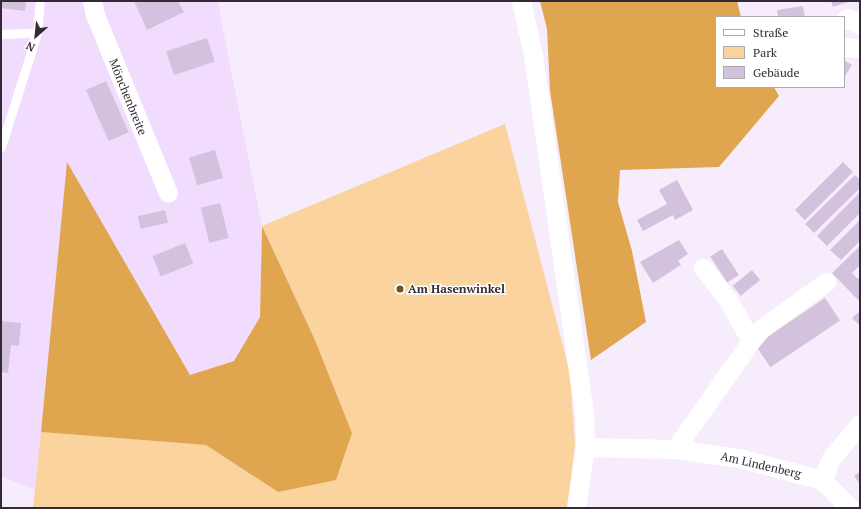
<!DOCTYPE html>
<meta charset="utf-8">
<style>
body{margin:0}
#map{position:relative;width:861px;height:509px;overflow:hidden;background:#f6ecfc;font-family:"PT Serif",serif}
div>[style]{position:absolute}
.built>*{inset:0;background:#f2dcfe}
.green>*{inset:0;background:#fad39e}
.forest>*{inset:0;background:#dfa64f}
.building>*{inset:0;background:#d3c2dd;transform-origin:0 0}
.lane>*{height:9px;margin:-4.5px;padding:0 4.5px;transform-origin:4.5px;border-radius:4.5px;background:#fff}
.street>*{height:19px;margin:-9.5px;padding:0 9.5px;transform-origin:9.5px;border-radius:9.5px;background:#fff}
.dots>*{width:11px;height:11px;translate:-50% -50%;box-sizing:border-box;border:2px solid #fff;border-radius:50%}
span{translate:-50% -50%;white-space:nowrap;text-align:center;line-height:1.15;-webkit-text-stroke:3px #fff;paint-order:stroke}
.street-label{font-size:12px;color:#322b35}
.poi-label{font-size:12px;color:#322b35;font-weight:700}
.left{translate:0 -50%;text-align:left}
.frame{position:absolute;inset:0;border:2px solid #322b35;pointer-events:none}
.legend{position:absolute;left:715px;top:16px;width:130px;height:72px;box-sizing:border-box;background:#fff;border:1px solid #adaaae;margin:0;padding:5px 7px;list-style:none;font-size:12px;color:#322b35}
.legend li{display:flex;align-items:center;gap:8px;height:20px}
.legend b{width:20px;border:1px solid #adaaae}
.north{position:absolute;left:16px;top:16px;width:40px;height:40px;-webkit-text-stroke:3px #fff;paint-order:stroke;rotate:207deg;font-size:11px;font-weight:700;line-height:16px;text-align:center;color:#322b35}
.north::after{content:'';display:block;margin:auto;width:14px;height:18px;background:#322b35;clip-path:polygon(50% 0,100% 100%,50% 72%,0 100%)}
</style>
<div id="map">
<div class="built">
<i style="clip-path:polygon(1px 1px,219px 1px,220px 14px,262px 226px,260px 317px,234px 361px,190px 375px,67px 163px,36px 490px,1px 476px)"></i>
</div>
<div class="green">
<i style="clip-path:polygon(505px 124px,570px 373px,575px 445px,567px 508px,33px 508px,41px 432px,206px 445px,278px 492px,352px 433px,315px 340px,262px 226px)"></i>
</div>
<div class="forest">
<i style="clip-path:polygon(540px 1px,737px 1px,741px 17px,716px 17px,716px 87px,774px 87px,779px 96px,719px 167px,620px 170px,618px 202px,632px 251px,646px 322px,591px 360px,550px 91px,547px 29px)"></i>
<i style="clip-path:polygon(67px 162px,190px 375px,234px 361px,260px 317px,262px 226px,315px 340px,352px 433px,336px 480px,278px 492px,206px 445px,41px 432px)"></i>
</div>
<div class="building">
<i style="clip-path:polygon(1px 1px,26px 1px,25px 11px,1px 8px)"></i>
<i style="clip-path:polygon(134px 1px,178px 1px,184px 12px,147px 30px)"></i>
<i style="clip-path:polygon(831px 1px,851px 1px,833px 7px)"></i>
<i style="clip-path:polygon(803px 6px,805px 17px,778px 17px,777px 10px)"></i>
<i style="left:207px;top:38px;width:25px;height:43px;rotate:72deg"></i>
<i style="clip-path:polygon(844px 60px,852px 65px,844px 78px)"></i>
<i style="left:106px;top:81px;width:56px;height:22px;rotate:66deg"></i>
<i style="left:215px;top:150px;width:29px;height:27px;rotate:74deg"></i>
<i style="left:843px;top:162px;width:14px;height:68px;rotate:45deg"></i>
<i style="clip-path:polygon(855px 175px,860px 180px,860px 188px,814px 233px,805px 224px)"></i>
<i style="clip-path:polygon(677px 180px,693px 210px,675px 220px,673px 215px,643px 231px,637px 220px,667px 204px,659px 190px)"></i>
<i style="clip-path:polygon(860px 192px,860px 213px,827px 246px,817px 236px)"></i>
<i style="left:220px;top:203px;width:36px;height:20px;rotate:76deg"></i>
<i style="left:165px;top:210px;width:13px;height:28px;rotate:77deg"></i>
<i style="clip-path:polygon(860px 220px,860px 241px,841px 260px,830px 250px)"></i>
<i style="clip-path:polygon(679px 240px,688px 254px,678px 261px,681px 265px,653px 283px,640px 262px)"></i>
<i style="left:185px;top:243px;width:22px;height:35px;rotate:68deg"></i>
<i style="clip-path:polygon(860px 246px,860px 265px,852px 273px,858px 279px,860px 276px,860px 302px,832px 273px)"></i>
<i style="left:722px;top:249px;width:31px;height:14px;rotate:57deg"></i>
<i style="left:752px;top:270px;width:13px;height:25px;rotate:51deg"></i>
<i style="left:825px;top:298px;width:27px;height:84px;rotate:56deg"></i>
<i style="clip-path:polygon(860px 311px,860px 326px,852px 318px)"></i>
<i style="clip-path:polygon(1px 321px,21px 323px,19px 346px,11px 345px,8px 373px,1px 372px)"></i>
<i style="clip-path:polygon(860px 472px,860px 484px,854px 476px)"></i>
</div>
<div class="lane">
<i style="left:1px;top:34px;width:36px;rotate:-2deg"></i>
<i style="left:1px;top:147px;width:120px;rotate:-72.5deg"></i>
<i style="left:37px;top:33px;width:32px;rotate:-85deg"></i>
</div>
<div class="street">
<i style="left:92px;top:1px;width:14px;rotate:78deg"></i>
<i style="left:95px;top:15px;width:192px;rotate:67.7deg"></i>
<i style="left:521px;top:1px;width:55px;rotate:77.5deg"></i>
<i style="left:533px;top:55px;width:361px;rotate:81.9deg"></i>
<i style="left:584px;top:412px;width:35px;rotate:88deg"></i>
<i style="left:585px;top:447px;width:62px;rotate:98.4deg"></i>
<i style="left:844px;top:20px;width:4px;rotate:-27deg"></i>
<i style="left:848px;top:18px;width:14px;rotate:30deg"></i>
<i style="left:844px;top:47px;width:16px;rotate:4deg"></i>
<i style="left:751px;top:341px;width:17px;rotate:-50deg"></i>
<i style="left:762px;top:328px;width:79px;rotate:-35.7deg"></i>
<i style="left:585px;top:447px;width:90px;rotate:1.3deg"></i>
<i style="left:675px;top:449px;width:65px;rotate:8deg"></i>
<i style="left:739px;top:458px;width:86px;rotate:14.8deg"></i>
<i style="left:822px;top:480px;width:40px;rotate:45deg"></i>
<i style="left:675px;top:449px;width:132px;rotate:-54.9deg"></i>
<i style="left:751px;top:341px;width:47px;rotate:-119.3deg"></i>
<i style="left:728px;top:300px;width:41px;rotate:-128deg"></i>
<i style="left:822px;top:480px;width:25px;rotate:-67deg"></i>
<i style="left:832px;top:457px;width:43px;rotate:-49.7deg"></i>
</div>
<div class="dots">
<i style="left:400px;top:289px;background:#6f5226"></i>
</div>
<div class="street-label">
<span style="left:128px;top:97px;rotate:68deg">Mönchenbreite</span>
<span style="left:761px;top:465px;rotate:13deg">Am Lindenberg</span>
</div>
<div class="poi-label">
<span class="left" style="left:408px;top:289px">Am Hasenwinkel</span>
</div>
<div class="frame"></div>
<ul class="legend">
<li><b style="height:5px;background:#fff"></b>Straße</li>
<li><b style="height:11px;background:#fad39e"></b>Park</li>
<li><b style="height:11px;background:#d3c2dd"></b>Gebäude</li>
</ul>
<div class="north">N</div>
</div>
